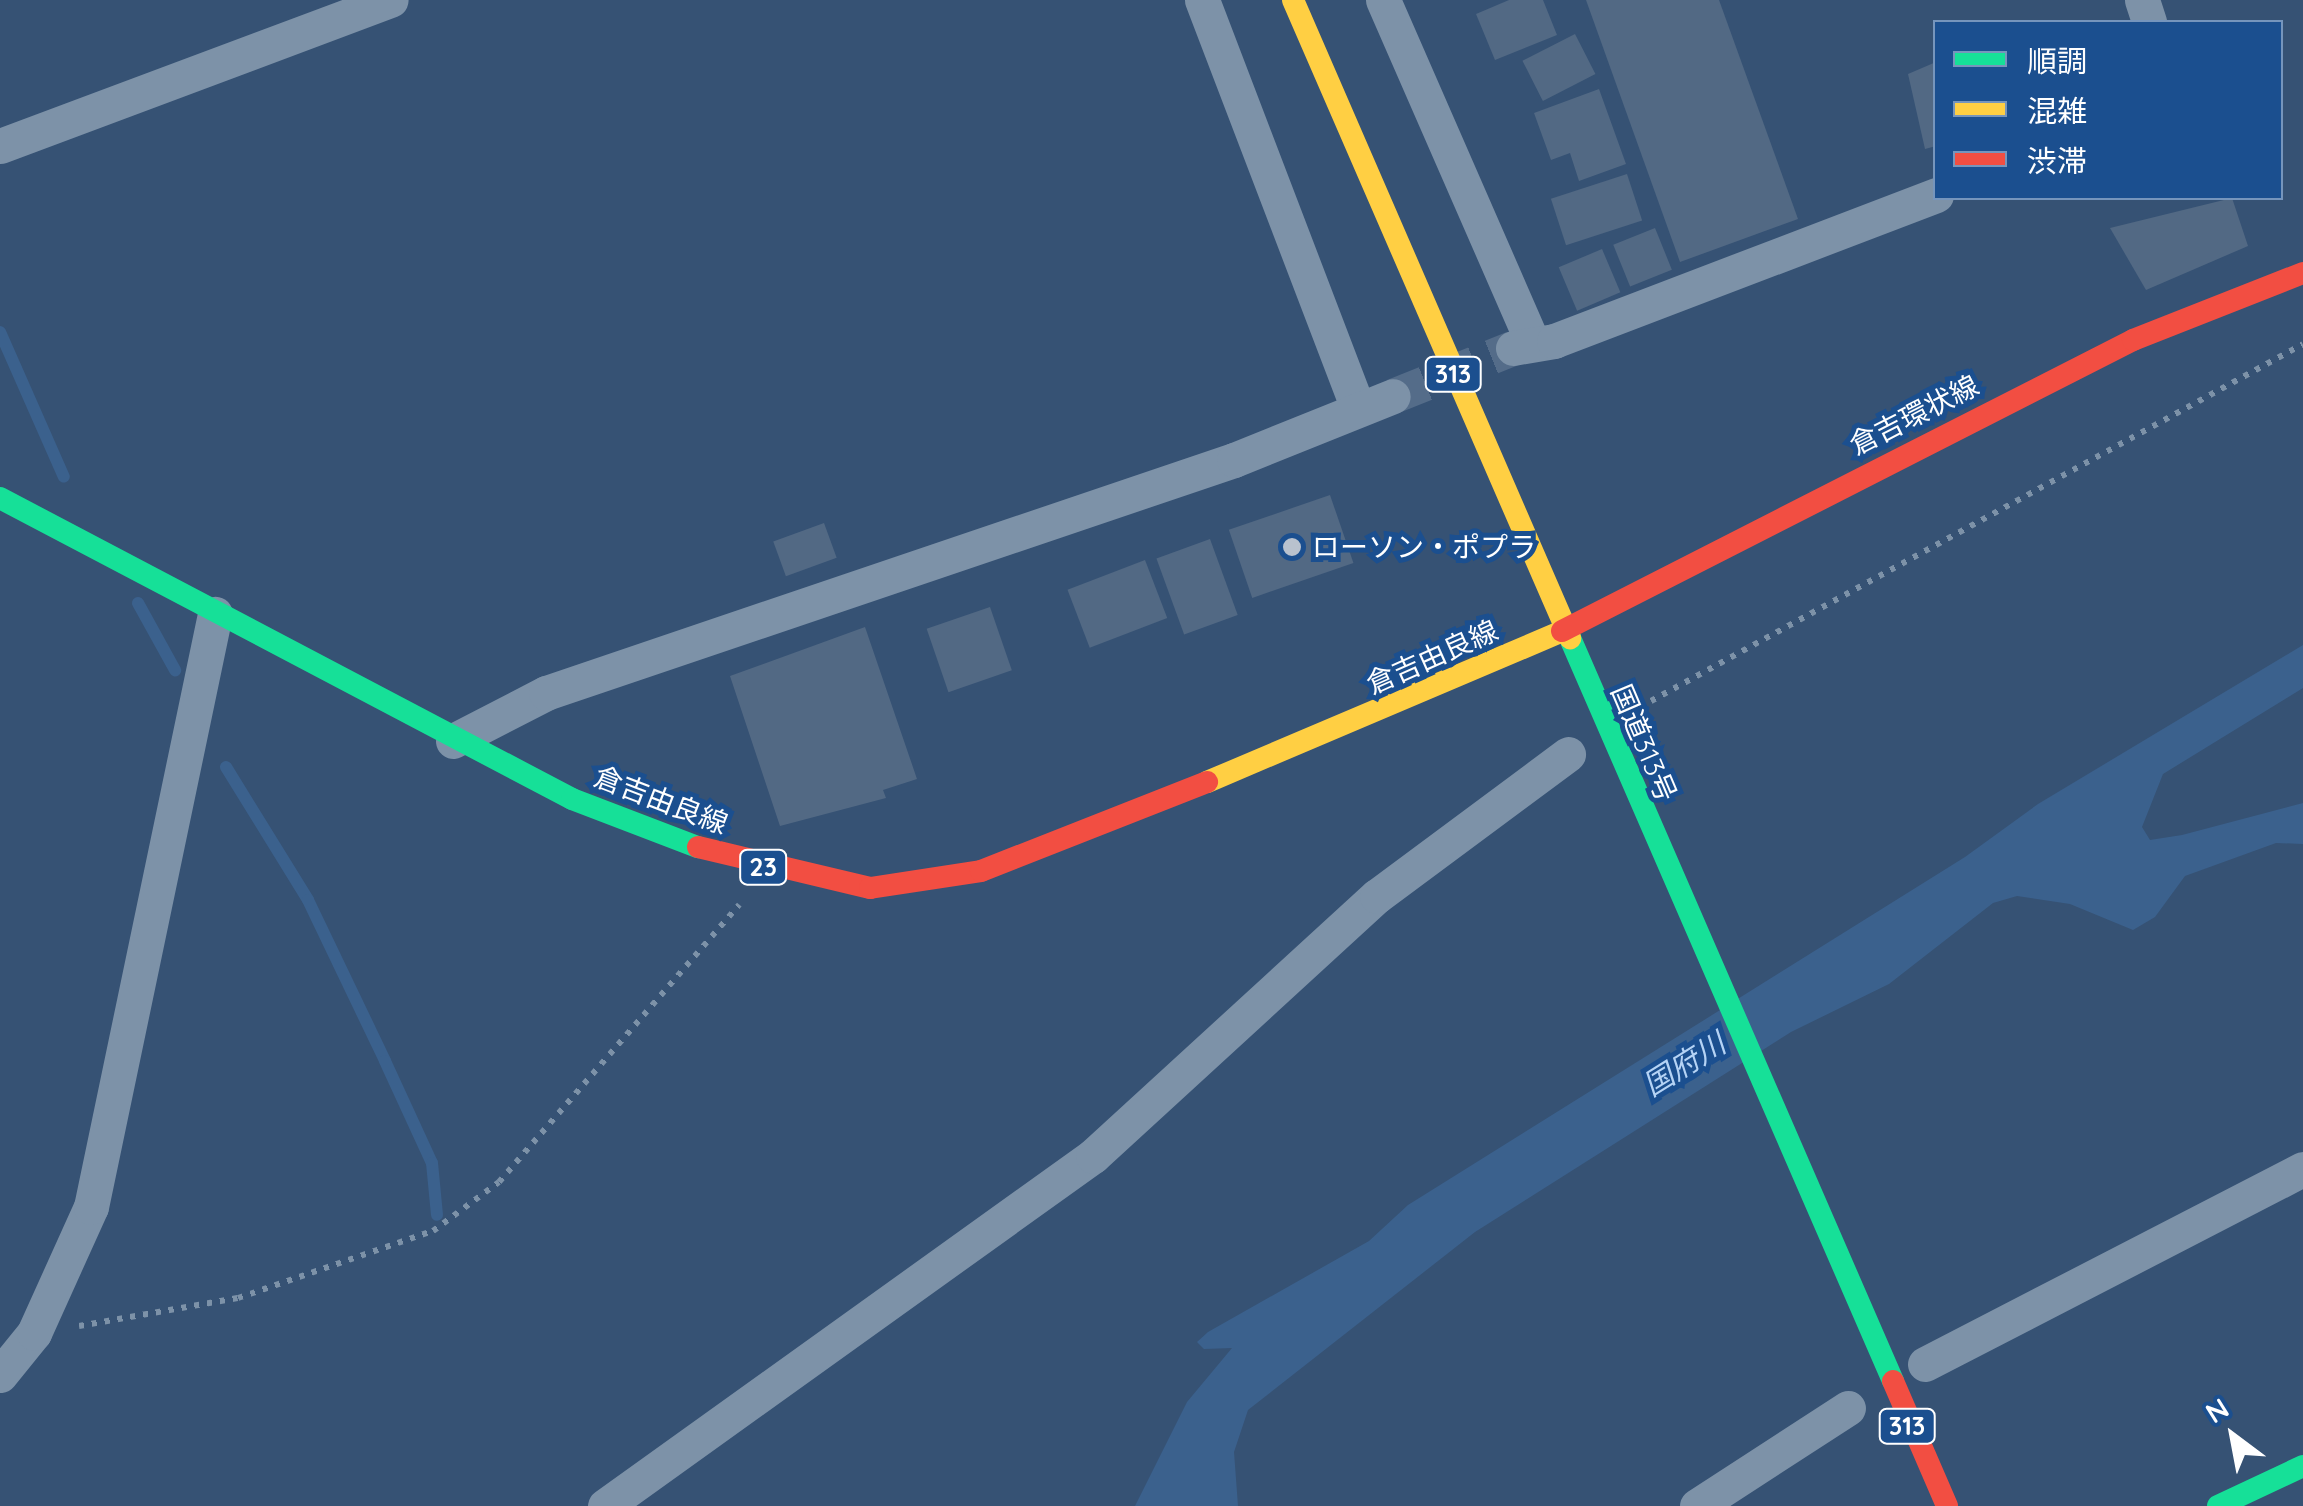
<!DOCTYPE html>
<meta charset="utf-8">
<style>
body{margin:0}
#map{position:relative;width:2303px;height:1506px;overflow:hidden;background:#365274;font-family:Quicksand,"Noto Sans JP",sans-serif}
div>[style]{position:absolute}
.water>*{inset:0;background:#3b618d}
.stream>*{height:12px;margin:-6px;padding:0 6px;transform-origin:6px;border-radius:6px;background:#3b618d}
.building>*{inset:0;background:#526984;transform-origin:0 0}
.street-tunnel>*{height:35px;margin-top:-17.5px;transform-origin:0;background:repeating-linear-gradient(90deg,#546c89 0 35px,transparent 0 53px)}
.path>*{height:6px;margin-top:-3px;transform-origin:0;background:repeating-linear-gradient(90deg,#7d92a8 0 5px,transparent 0 13px)}
.street>*{height:35px;margin:-17.5px;padding:0 17.5px;transform-origin:17.5px;border-radius:17.5px;background:#7d92a8}
.fast>*{height:22px;margin:-11px;padding:0 11px;transform-origin:11px;border-radius:11px;background:#16e098}
.slow>*{height:22px;margin:-11px;padding:0 11px;transform-origin:11px;border-radius:11px;background:#ffcf43}
.jam>*{height:22px;margin:-11px;padding:0 11px;transform-origin:11px;border-radius:11px;background:#f24e42}
.dots>*{width:28px;height:28px;translate:-50% -50%;box-sizing:border-box;border:5px solid #1b4f8f;border-radius:50%}
span{translate:-50% -50%;white-space:nowrap;text-align:center;line-height:1.15;-webkit-text-stroke:10px #1b4f8f;paint-order:stroke}
.shield-label span{padding:2px 8px;background:#1b4f8f;border:2px solid;border-radius:8px;-webkit-text-stroke-width:0}
.shield-label{font-size:25px;color:#fff;font-weight:700}
.street-label{font-size:28px;color:#fff}
.poi-label{font-size:28px;color:#fff}
.left{translate:0 -50%;text-align:left}
.water-label{font-size:30px;color:#b5d3f5;font-style:italic}
.legend{position:absolute;left:1933px;top:20px;width:350px;height:180px;box-sizing:border-box;background:#1b4f8f;border:2px solid #7695bc;margin:0;padding:12px 18px;list-style:none;font-size:30px;color:#fff}
.legend li{display:flex;align-items:center;gap:20px;height:50px}
.legend b{width:50px;border:2px solid #7695bc}
.north{position:absolute;left:2183px;top:1386px;width:100px;height:100px;-webkit-text-stroke:8px #1b4f8f;paint-order:stroke;rotate:328deg;font-size:28px;font-weight:700;line-height:40px;text-align:center;color:#fff}
.north::after{content:'';display:block;margin:auto;width:35px;height:45px;background:#fff;clip-path:polygon(50% 0,100% 100%,50% 72%,0 100%)}
</style>
<div id="map">
<div class="water">
<i style="clip-path:polygon(2303px 645px,2303px 688px,2163px 774px,2142px 827px,2150px 840px,2182px 835px,2303px 803px,2303px 844px,2276px 843px,2185px 876px,2155px 917px,2133px 930px,2070px 904px,2017px 896px,1993px 903px,1889px 984px,1791px 1032px,1475px 1232px,1248px 1410px,1234px 1452px,1238px 1506px,1135px 1506px,1187px 1402px,1232px 1348px,1204px 1349px,1197px 1342px,1208px 1332px,1369px 1241px,1408px 1205px,1965px 857px,2038px 804px)"></i>
</div>
<div class="stream">
<i style="left:0;top:332px;width:158px;rotate:66.2deg"></i>
<i style="left:138px;top:603px;width:77px;rotate:61.1deg"></i>
<i style="left:226px;top:767px;width:156px;rotate:58.3deg"></i>
<i style="left:308px;top:900px;width:178px;rotate:64.4deg"></i>
<i style="left:385px;top:1061px;width:112px;rotate:65.3deg"></i>
<i style="left:432px;top:1163px;width:52px;rotate:84.5deg"></i>
</div>
<div class="building">
<i style="clip-path:polygon(1509px 0,1543px 0,1557px 35px,1495px 60px,1476px 14px)"></i>
<i style="clip-path:polygon(1586px 0,1719px 0,1798px 219px,1680px 262px)"></i>
<i style="left:1575px;top:34px;width:45px;height:59px;rotate:63deg"></i>
<i style="clip-path:polygon(1936px 62px,1936px 146px,1925px 149px,1908px 74px)"></i>
<i style="clip-path:polygon(1599px 89px,1626px 164px,1579px 181px,1570px 153px,1551px 160px,1534px 113px)"></i>
<i style="left:1627px;top:174px;width:49px;height:80px;rotate:72deg"></i>
<i style="clip-path:polygon(2232px 198px,2248px 246px,2146px 290px,2110px 228px)"></i>
<i style="left:1655px;top:228px;width:45px;height:45px;rotate:68deg"></i>
<i style="left:1602px;top:249px;width:47px;height:47px;rotate:67deg"></i>
<i style="left:1330px;top:495px;width:72px;height:107px;rotate:71deg"></i>
<i style="left:824px;top:523px;width:37px;height:54px;rotate:70deg"></i>
<i style="left:1210px;top:539px;width:81px;height:57px;rotate:70deg"></i>
<i style="left:1145px;top:560px;width:62px;height:83px;rotate:69deg"></i>
<i style="left:990px;top:607px;width:67px;height:67px;rotate:71deg"></i>
<i style="clip-path:polygon(865px 627px,917px 779px,883px 790px,886px 798px,780px 826px,730px 676px)"></i>
</div>
<div class="street-tunnel">
<i style="left:1393px;top:396px;width:129px;rotate:-21.8deg"></i>
</div>
<div class="path">
<i style="left:1651px;top:701px;width:743px;rotate:-28.7deg"></i>
<i style="left:79px;top:1326px;width:161px;rotate:-10deg"></i>
<i style="left:238px;top:1298px;width:206px;rotate:-19deg"></i>
<i style="left:433px;top:1231px;width:82px;rotate:-36.6deg"></i>
<i style="left:499px;top:1182px;width:367px;rotate:-49.1deg"></i>
</div>
<div class="street">
<i style="left:1202px;top:0;width:437px;rotate:69.1deg"></i>
<i style="left:1383px;top:0;width:375px;rotate:66.4deg"></i>
<i style="left:2142px;top:0;width:23px;rotate:72deg"></i>
<i style="left:0;top:146px;width:417px;rotate:-20.5deg"></i>
<i style="left:1513px;top:348px;width:42px;rotate:-9.7deg"></i>
<i style="left:1554px;top:341px;width:409px;rotate:-20.9deg"></i>
<i style="left:453px;top:741px;width:105px;rotate:-27.3deg"></i>
<i style="left:546px;top:693px;width:726px;rotate:-18.71deg"></i>
<i style="left:1234px;top:460px;width:171px;rotate:-21.9deg"></i>
<i style="left:1925px;top:1364px;width:425px;rotate:-27.3deg"></i>
<i style="left:0;top:1375px;width:54px;rotate:-51deg"></i>
<i style="left:34px;top:1333px;width:138px;rotate:-65.7deg"></i>
<i style="left:91px;top:1207px;width:606px;rotate:-78.19deg"></i>
<i style="left:605px;top:1506px;width:601px;rotate:-35.65deg"></i>
<i style="left:1093px;top:1156px;width:385px;rotate:-42.5deg"></i>
<i style="left:1377px;top:896px;width:238px;rotate:-36.6deg"></i>
<i style="left:1697px;top:1506px;width:180px;rotate:-33deg"></i>
</div>
<div class="fast">
<i style="left:0;top:498px;width:646px;rotate:27.75deg"></i>
<i style="left:572px;top:799px;width:135px;rotate:20.9deg"></i>
<i style="left:1570px;top:638px;width:810px;rotate:66.5deg"></i>
<i style="left:2218px;top:1506px;width:94px;rotate:-25.2deg"></i>
</div>
<div class="slow">
<i style="left:1293px;top:0;width:696px;rotate:66.53deg"></i>
<i style="left:1207px;top:782px;width:386px;rotate:-23deg"></i>
</div>
<div class="jam">
<i style="left:1562px;top:631px;width:641px;rotate:-27deg"></i>
<i style="left:2133px;top:340px;width:183px;rotate:-21.5deg"></i>
<i style="left:698px;top:847px;width:177px;rotate:13.4deg"></i>
<i style="left:870px;top:888px;width:112px;rotate:-8.7deg"></i>
<i style="left:981px;top:871px;width:243px;rotate:-21.5deg"></i>
<i style="left:1893px;top:1381px;width:136px;rotate:66.6deg"></i>
</div>
<div class="dots">
<i style="left:1292px;top:547px;background:#b9c2ce"></i>
</div>
<div class="shield-label">
<span style="left:1453px;top:374px">313</span>
<span style="left:763px;top:867px">23</span>
<span style="left:1907px;top:1426px">313</span>
</div>
<div class="street-label">
<span style="left:1914px;top:415px;rotate:-27deg">倉吉環状線</span>
<span style="left:1432px;top:657px;rotate:-24deg">倉吉由良線</span>
<span style="left:1644px;top:743px;rotate:67deg">国道313号</span>
<span style="left:661px;top:800px;rotate:21deg">倉吉由良線</span>
</div>
<div class="poi-label">
<span class="left" style="left:1312px;top:547px">ローソン・ポプラ</span>
</div>
<div class="water-label">
<span style="left:1684px;top:1064px;rotate:-32deg">国府川</span>
</div>
<ul class="legend">
<li><b style="height:12px;background:#16e098"></b>順調</li>
<li><b style="height:12px;background:#ffcf43"></b>混雑</li>
<li><b style="height:12px;background:#f24e42"></b>渋滞</li>
</ul>
<div class="north">N</div>
</div>
